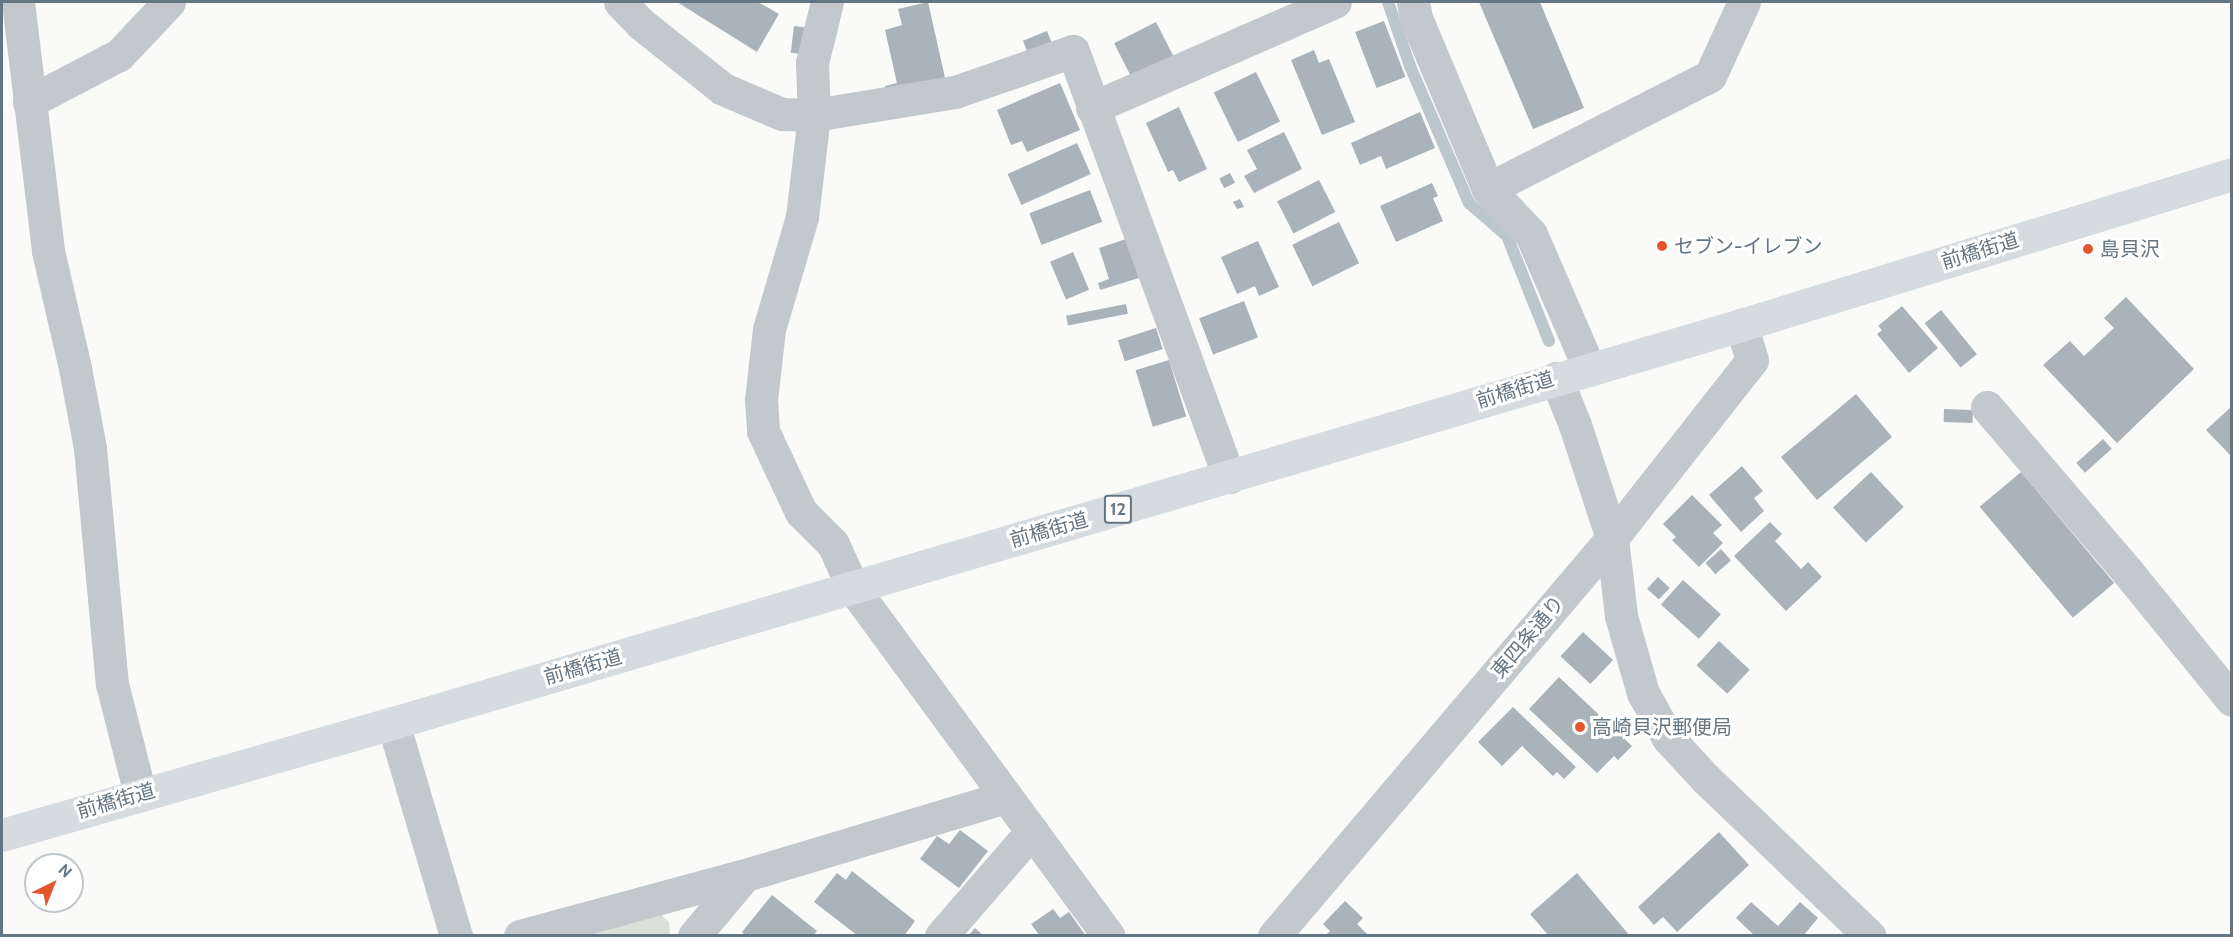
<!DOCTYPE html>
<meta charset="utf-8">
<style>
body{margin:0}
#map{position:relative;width:2233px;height:937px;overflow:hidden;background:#fafaf8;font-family:Cabin,"Noto Sans JP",sans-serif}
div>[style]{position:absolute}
.green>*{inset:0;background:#dadfd7}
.stream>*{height:12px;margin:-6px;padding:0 6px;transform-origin:6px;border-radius:6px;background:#bbc7cb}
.building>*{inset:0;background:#aab3b9;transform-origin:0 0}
.minor>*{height:33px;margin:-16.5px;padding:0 16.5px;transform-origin:16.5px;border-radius:16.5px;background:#c3c8cc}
.major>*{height:33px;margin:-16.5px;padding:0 16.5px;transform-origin:16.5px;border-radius:16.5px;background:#d6dbdf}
.dots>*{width:16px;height:16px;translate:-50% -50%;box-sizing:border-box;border:3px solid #fff;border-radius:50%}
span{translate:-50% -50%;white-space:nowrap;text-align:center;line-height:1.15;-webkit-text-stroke:6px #fff;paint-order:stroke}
.shield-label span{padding:2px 4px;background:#fff;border:2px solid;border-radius:4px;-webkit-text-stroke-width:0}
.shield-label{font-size:18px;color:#657683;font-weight:700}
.poi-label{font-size:20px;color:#657683}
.left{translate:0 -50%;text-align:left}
.street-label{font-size:20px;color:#657683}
.frame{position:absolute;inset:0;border:3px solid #657683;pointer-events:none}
.north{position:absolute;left:24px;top:853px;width:60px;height:60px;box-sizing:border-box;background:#fff;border:2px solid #c1c8cd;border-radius:50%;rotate:43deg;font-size:16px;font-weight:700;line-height:24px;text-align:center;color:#657683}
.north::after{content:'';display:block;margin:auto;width:21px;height:27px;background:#e4572e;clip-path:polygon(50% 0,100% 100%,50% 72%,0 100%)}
</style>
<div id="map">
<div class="green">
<i style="clip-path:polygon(659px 913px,669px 922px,670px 935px,581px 936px)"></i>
</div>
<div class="stream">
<i style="left:1388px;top:2px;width:68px;rotate:71deg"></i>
<i style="left:1410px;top:66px;width:149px;rotate:66.7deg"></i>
<i style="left:1469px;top:203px;width:50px;rotate:41deg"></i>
<i style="left:1507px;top:236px;width:113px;rotate:68.2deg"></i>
</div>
<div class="building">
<i style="clip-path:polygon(677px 2px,758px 2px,779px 14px,757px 52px)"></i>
<i style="clip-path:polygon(928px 2px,948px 91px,889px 104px,885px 86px,897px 83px,885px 30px,902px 25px,898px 9px)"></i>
<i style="clip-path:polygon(1479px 2px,1540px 2px,1584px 108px,1533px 129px)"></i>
<i style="left:1384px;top:21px;width:60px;height:31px;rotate:69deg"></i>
<i style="left:1156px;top:22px;width:51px;height:47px;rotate:63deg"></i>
<i style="left:794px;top:26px;width:16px;height:27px;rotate:7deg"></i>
<i style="left:1047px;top:31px;width:24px;height:26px;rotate:68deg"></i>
<i style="clip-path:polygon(1314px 50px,1319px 63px,1329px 59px,1355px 122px,1322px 135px,1291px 60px)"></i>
<i style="left:1256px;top:72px;width:55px;height:47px;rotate:64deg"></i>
<i style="clip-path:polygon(1060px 83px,1080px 130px,1027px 152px,1022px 141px,1011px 145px,997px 110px)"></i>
<i style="clip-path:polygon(1179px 107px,1207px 169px,1179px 182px,1173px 170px,1168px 172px,1146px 123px)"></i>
<i style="clip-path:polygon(1420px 112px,1435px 148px,1386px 169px,1381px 156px,1360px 165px,1351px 143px)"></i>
<i style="clip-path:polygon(1284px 132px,1302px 169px,1254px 193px,1244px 176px,1257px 169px,1247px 150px)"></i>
<i style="left:1077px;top:143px;width:34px;height:76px;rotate:66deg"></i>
<i style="left:1230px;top:173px;width:11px;height:12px;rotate:63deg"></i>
<i style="left:1319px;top:180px;width:36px;height:47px;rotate:63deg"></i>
<i style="clip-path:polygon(1432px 183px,1438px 196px,1433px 198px,1443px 221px,1396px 242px,1380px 206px)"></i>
<i style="left:1090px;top:190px;width:34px;height:65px;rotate:69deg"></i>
<i style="clip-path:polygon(1240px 199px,1244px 207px,1237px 209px,1233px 202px)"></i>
<i style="left:1339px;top:222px;width:46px;height:52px;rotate:64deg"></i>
<i style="clip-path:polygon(1126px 239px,1139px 278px,1100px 290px,1098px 283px,1109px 279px,1099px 248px)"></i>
<i style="clip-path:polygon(1258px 241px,1279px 287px,1259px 296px,1255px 286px,1237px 294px,1221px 257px)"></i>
<i style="left:1073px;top:252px;width:41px;height:25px;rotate:67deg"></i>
<i style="clip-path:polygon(2126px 297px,2194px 369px,2117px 443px,2043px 365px,2070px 341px,2084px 356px,2114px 328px,2104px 318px)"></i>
<i style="left:1244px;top:301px;width:39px;height:48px;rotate:69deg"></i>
<i style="left:1126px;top:304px;width:10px;height:61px;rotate:79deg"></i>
<i style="clip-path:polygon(1902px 306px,1938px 348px,1909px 373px,1877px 334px,1882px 330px,1878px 326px)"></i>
<i style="left:1941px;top:310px;width:57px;height:21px;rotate:51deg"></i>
<i style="left:1156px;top:328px;width:22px;height:40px;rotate:72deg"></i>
<i style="left:1169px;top:360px;width:59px;height:35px;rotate:73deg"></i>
<i style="left:1856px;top:394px;width:56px;height:98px;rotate:50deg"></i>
<i style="clip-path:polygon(2232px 406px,2232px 457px,2206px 430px)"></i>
<i style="left:1944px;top:409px;width:29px;height:13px;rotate:2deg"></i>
<i style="left:2103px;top:439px;width:13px;height:36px;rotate:48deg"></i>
<i style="clip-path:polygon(1742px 466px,1763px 491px,1754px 498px,1764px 511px,1741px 532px,1709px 495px)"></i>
<i style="left:1871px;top:472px;width:48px;height:52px;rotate:47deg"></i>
<i style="left:2021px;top:472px;width:145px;height:54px;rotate:50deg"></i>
<i style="clip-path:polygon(1692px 495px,1722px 525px,1713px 533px,1723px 543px,1699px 567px,1672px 540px,1676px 537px,1663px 524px)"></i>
<i style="clip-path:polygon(1770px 522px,1782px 534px,1775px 541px,1801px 569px,1808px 562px,1822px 577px,1786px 611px,1734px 556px)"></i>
<i style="left:1721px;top:549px;width:15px;height:21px;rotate:48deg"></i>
<i style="left:1658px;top:577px;width:16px;height:16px;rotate:43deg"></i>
<i style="left:1683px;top:580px;width:51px;height:33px;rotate:42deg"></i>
<i style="left:1583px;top:632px;width:41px;height:33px;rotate:43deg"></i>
<i style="left:1719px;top:641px;width:42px;height:33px;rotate:43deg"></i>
<i style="clip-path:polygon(1559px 677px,1632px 746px,1618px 760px,1614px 756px,1597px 773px,1529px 709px)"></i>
<i style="clip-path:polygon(1513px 707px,1576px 767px,1564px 779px,1557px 772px,1553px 776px,1522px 746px,1502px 766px,1478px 742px)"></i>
<i style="clip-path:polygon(960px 830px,988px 851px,959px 888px,920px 859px,937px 836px,949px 844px)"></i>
<i style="clip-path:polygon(1719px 832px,1749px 865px,1677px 932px,1663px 917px,1654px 925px,1638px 907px)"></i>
<i style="clip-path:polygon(852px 871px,915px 921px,904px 936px,858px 936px,814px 902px,837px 873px,846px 880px)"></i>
<i style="clip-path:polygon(1577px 873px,1630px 936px,1549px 936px,1530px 914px)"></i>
<i style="clip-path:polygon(772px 895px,817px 931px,813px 936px,746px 936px,742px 932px)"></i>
<i style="clip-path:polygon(1345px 901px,1363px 918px,1357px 924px,1369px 936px,1325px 936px,1330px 931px,1323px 924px)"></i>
<i style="clip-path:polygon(1751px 902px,1778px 926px,1800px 902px,1818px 918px,1803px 936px,1755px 936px,1736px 918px)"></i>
<i style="clip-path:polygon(1053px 909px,1060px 918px,1069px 912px,1086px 936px,1040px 936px,1031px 924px)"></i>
<i style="clip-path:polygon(975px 928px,984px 936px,968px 936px)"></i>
</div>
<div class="minor">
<i style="left:18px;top:2px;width:251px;rotate:83.1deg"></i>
<i style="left:48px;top:251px;width:120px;rotate:77deg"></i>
<i style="left:75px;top:368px;width:81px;rotate:79.4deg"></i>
<i style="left:90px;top:448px;width:237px;rotate:84.7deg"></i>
<i style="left:112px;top:684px;width:114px;rotate:75.7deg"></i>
<i style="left:620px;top:2px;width:29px;rotate:46deg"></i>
<i style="left:640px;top:23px;width:106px;rotate:38.5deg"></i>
<i style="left:723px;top:89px;width:64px;rotate:23deg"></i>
<i style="left:782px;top:114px;width:32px;rotate:2deg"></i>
<i style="left:814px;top:115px;width:143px;rotate:-9.3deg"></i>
<i style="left:955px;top:92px;width:125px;rotate:-19.2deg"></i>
<i style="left:1073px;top:51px;width:454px;rotate:69.9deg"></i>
<i style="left:827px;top:2px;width:63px;rotate:103.8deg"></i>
<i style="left:812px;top:63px;width:52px;rotate:87.8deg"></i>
<i style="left:814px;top:115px;width:103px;rotate:96.7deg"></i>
<i style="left:802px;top:217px;width:117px;rotate:106.4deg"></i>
<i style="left:769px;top:329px;width:71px;rotate:96.4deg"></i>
<i style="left:761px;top:400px;width:31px;rotate:86deg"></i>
<i style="left:763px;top:431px;width:89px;rotate:64.9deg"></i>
<i style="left:801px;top:512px;width:45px;rotate:45deg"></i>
<i style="left:833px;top:544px;width:48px;rotate:65.6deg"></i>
<i style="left:853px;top:588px;width:432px;rotate:53.7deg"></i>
<i style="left:1413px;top:2px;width:16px;rotate:79deg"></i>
<i style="left:1416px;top:18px;width:186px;rotate:67.2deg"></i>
<i style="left:1488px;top:189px;width:62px;rotate:46.3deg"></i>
<i style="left:1531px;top:234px;width:146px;rotate:66.6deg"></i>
<i style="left:29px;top:102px;width:102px;rotate:-27.6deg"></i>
<i style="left:119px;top:55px;width:73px;rotate:-46.7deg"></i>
<i style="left:1092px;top:108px;width:265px;rotate:-23.6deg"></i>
<i style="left:1488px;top:189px;width:249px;rotate:-27deg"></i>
<i style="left:1710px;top:76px;width:81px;rotate:-65.3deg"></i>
<i style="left:1556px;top:378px;width:51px;rotate:68deg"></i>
<i style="left:1575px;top:425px;width:119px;rotate:71.9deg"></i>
<i style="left:1612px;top:538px;width:79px;rotate:83.4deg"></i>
<i style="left:1621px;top:616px;width:80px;rotate:74.1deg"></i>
<i style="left:1643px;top:693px;width:51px;rotate:60.9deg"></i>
<i style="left:1668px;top:738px;width:54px;rotate:47.2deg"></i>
<i style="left:1705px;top:778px;width:228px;rotate:43.8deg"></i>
<i style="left:1987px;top:407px;width:216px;rotate:49.5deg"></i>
<i style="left:2127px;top:571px;width:166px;rotate:50.9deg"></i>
<i style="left:393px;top:723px;width:222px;rotate:73.5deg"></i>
<i style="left:520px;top:936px;width:240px;rotate:-15.2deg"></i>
<i style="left:752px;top:873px;width:265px;rotate:-16.7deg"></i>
<i style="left:694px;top:936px;width:78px;rotate:-50.2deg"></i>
<i style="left:941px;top:936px;width:139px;rotate:-49.1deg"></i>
<i style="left:1274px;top:936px;width:522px;rotate:-49.66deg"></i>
<i style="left:1612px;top:538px;width:226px;rotate:-51.8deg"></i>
<i style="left:1752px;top:360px;width:37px;rotate:-107deg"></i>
</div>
<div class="major">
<i style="left:2px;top:835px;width:407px;rotate:-16deg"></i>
<i style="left:393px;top:723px;width:1406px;rotate:-16.45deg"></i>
<i style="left:1741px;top:325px;width:514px;rotate:-17.09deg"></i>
</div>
<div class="dots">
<i style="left:1662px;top:246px;background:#e4572e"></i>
<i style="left:2088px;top:249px;background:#e4572e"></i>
<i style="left:1580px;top:727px;background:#e4572e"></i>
</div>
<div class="shield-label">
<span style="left:1118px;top:509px">12</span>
</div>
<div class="poi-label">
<span class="left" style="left:1674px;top:246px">セブン-イレブン</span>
<span class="left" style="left:2100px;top:249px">島貝沢</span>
<span class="left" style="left:1592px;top:727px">高崎貝沢郵便局</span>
</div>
<div class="street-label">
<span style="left:1980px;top:251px;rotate:-17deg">前橋街道</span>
<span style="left:1515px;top:390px;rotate:-17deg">前橋街道</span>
<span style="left:1049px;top:530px;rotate:-16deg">前橋街道</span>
<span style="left:1528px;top:637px;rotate:-50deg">東四条通り</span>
<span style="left:583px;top:667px;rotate:-16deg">前橋街道</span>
<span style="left:116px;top:801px;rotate:-16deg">前橋街道</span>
</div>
<div class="frame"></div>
<div class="north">N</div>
</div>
